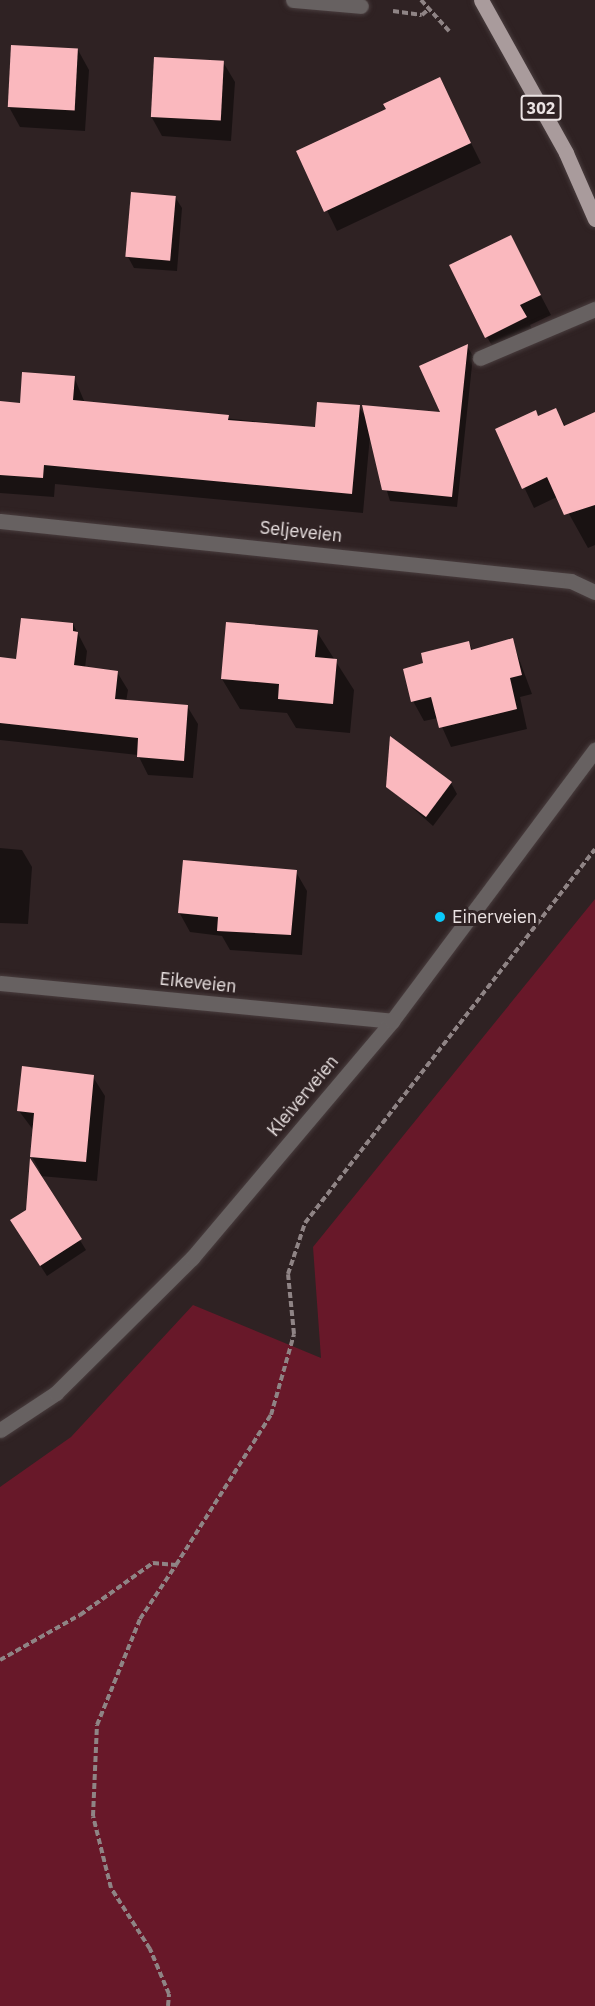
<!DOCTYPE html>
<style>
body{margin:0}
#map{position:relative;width:595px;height:2006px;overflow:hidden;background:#2f2223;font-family:"IBM Plex Sans",sans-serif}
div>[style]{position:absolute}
.green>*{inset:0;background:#681829}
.shadow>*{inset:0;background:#0007}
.building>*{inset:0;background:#fab8be;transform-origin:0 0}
.path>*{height:4px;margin-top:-2px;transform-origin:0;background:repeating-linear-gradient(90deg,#8f8485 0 6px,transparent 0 9px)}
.roads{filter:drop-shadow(0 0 2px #493d3e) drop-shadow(0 0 2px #493d3e)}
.service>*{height:15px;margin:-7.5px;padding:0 7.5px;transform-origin:7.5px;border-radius:7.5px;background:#676161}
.minor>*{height:15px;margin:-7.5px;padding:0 7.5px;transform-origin:7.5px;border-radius:7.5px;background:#676161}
.tertiary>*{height:15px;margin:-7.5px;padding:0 7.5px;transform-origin:7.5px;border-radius:7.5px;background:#676161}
.primary>*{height:15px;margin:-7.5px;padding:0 7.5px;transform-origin:7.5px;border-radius:7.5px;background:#a99b9c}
.dots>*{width:16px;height:16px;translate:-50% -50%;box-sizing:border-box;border:3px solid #2f2223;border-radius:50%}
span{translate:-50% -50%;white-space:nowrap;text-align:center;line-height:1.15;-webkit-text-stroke:6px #2f2223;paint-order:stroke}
.shield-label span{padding:2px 4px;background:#2f2223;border:2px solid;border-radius:4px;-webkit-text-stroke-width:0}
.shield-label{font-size:16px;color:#ebe3e3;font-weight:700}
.street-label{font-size:18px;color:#ebe3e3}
.poi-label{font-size:18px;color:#ebe3e3}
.left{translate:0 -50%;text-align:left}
</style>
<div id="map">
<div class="green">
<i style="clip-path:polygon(595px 899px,595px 2006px,0 2006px,0 1487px,71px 1437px,193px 1305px,321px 1358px,313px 1247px)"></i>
</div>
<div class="shadow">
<i style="clip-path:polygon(78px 50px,89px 70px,85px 131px,20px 127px,9px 107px)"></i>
<i style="clip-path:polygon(223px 62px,235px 82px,231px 141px,162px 136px,151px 116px)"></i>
<i style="clip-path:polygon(439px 79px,481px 163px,337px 231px,298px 151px,388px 110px)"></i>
<i style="clip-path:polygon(175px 197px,182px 208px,177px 271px,134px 268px,128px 257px)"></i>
<i style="clip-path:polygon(510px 237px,551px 315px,530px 325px,537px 337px,498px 356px,487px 337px)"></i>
<i style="clip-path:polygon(467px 346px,473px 356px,457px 507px,390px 501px,370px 436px,363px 513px,55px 484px,54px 497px,0 493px,0 402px,21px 404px,74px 377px,85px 403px,316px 428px,359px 407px,365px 416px,443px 414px)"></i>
<i style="clip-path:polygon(556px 410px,566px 427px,595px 423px,595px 545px,588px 548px,559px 496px,534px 508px,497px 430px)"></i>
<i style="clip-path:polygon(73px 624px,87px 651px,85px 668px,117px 672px,128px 690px,126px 702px,187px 706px,198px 724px,193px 778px,148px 775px,138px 755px,0 740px,0 659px,18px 661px)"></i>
<i style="clip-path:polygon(317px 632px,354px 690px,350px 733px,296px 728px,287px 713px,240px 709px,222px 679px)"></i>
<i style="clip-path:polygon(512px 640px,532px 694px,520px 697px,527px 729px,451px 747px,438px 718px,424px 721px,413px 701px,425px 664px,469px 643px,473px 651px)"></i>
<i style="clip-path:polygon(451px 783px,457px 794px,433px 826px,388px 786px)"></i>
<i style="clip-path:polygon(0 848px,22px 850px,32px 867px,28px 924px,0 923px)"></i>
<i style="clip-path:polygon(296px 872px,307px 891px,302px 955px,230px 950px,222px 936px,190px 932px,179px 912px)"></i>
<i style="clip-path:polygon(93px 1077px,105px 1096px,97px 1181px,40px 1176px,86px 1250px,47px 1276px,18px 1231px,40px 1171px,32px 1157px,34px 1131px,19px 1111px)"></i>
</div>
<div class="building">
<i style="left:11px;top:45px;width:67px;height:62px;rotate:3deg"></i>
<i style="left:154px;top:57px;width:70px;height:60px;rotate:3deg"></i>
<i style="clip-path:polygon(440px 77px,471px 143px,324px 212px,296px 151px,386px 109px,383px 104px)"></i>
<i style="left:131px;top:192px;width:45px;height:65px;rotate:5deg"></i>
<i style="clip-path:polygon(511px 235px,541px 295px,520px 305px,527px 317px,485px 338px,449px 265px)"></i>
<i style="clip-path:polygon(468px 344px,452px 497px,382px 490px,362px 405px,440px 412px,419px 366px)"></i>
<i style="clip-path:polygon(22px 372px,75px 376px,73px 400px,229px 415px,228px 420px,315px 427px,317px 402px,360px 405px,352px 494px,44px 465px,43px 478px,0 475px,0 401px,20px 403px)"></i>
<i style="clip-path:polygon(556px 408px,564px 426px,595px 412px,595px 505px,564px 515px,547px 477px,522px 489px,495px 429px,536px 410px,538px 416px)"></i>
<i style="clip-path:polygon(21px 618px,73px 623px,73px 631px,78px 632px,74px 665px,118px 671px,115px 699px,188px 705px,184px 761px,137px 757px,138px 738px,0 723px,0 657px,16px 659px)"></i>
<i style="clip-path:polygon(226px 622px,318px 630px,315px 657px,337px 659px,333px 704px,278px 699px,279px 684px,221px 679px)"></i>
<i style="clip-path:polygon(513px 638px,522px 675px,510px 678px,517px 709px,439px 728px,431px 697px,411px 702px,403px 669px,423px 663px,421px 653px,469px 641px,471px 650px)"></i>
<i style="clip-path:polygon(390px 736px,452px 782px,426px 817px,386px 787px)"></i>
<i style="clip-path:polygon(183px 860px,297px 870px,291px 935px,217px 931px,218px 917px,178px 913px)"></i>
<i style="clip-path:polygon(22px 1066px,94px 1075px,86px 1162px,30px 1157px,34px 1113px,17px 1111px)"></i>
<i style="clip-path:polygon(30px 1158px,82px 1239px,40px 1266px,10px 1220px,26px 1210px)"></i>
</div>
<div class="path">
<i style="left:421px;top:0;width:42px;rotate:47.9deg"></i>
<i style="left:393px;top:11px;width:29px;rotate:8deg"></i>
<i style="left:422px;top:15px;width:9px;rotate:-41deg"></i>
<i style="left:0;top:1660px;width:92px;rotate:-29.4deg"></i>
<i style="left:80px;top:1615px;width:90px;rotate:-35.5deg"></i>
<i style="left:153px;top:1563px;width:23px;rotate:5deg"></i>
<i style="left:176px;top:1565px;width:178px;rotate:-57.7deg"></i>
<i style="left:271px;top:1415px;width:84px;rotate:-74.1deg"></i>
<i style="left:294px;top:1334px;width:60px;rotate:-95.7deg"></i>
<i style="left:288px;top:1274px;width:54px;rotate:-71.6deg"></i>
<i style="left:305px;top:1223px;width:473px;rotate:-52.2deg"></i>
<i style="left:168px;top:2006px;width:12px;rotate:-85deg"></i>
<i style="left:169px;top:1994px;width:49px;rotate:-112.9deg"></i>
<i style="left:150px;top:1949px;width:72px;rotate:-122.6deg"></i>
<i style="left:111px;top:1888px;width:74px;rotate:-104deg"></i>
<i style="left:93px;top:1816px;width:91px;rotate:-87.5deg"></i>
<i style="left:97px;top:1725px;width:114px;rotate:-67.9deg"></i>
<i style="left:140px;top:1619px;width:65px;rotate:-56.3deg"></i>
</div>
<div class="roads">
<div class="service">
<i style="left:480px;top:358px;width:125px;rotate:-23.1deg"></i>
</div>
<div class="minor">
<i style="left:293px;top:0;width:68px;rotate:5deg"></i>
<i style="left:0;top:521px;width:574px;rotate:6deg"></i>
<i style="left:571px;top:581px;width:26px;rotate:25deg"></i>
<i style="left:0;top:983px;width:394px;rotate:5.5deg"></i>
</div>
<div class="tertiary">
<i style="left:0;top:1430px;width:67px;rotate:-33.5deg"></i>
<i style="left:56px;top:1393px;width:192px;rotate:-44.8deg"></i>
<i style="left:192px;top:1258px;width:310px;rotate:-49.8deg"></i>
<i style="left:392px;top:1021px;width:339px;rotate:-53.2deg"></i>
</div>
<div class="primary">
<i style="left:481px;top:0;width:175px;rotate:60.9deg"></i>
<i style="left:566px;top:153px;width:72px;rotate:66.3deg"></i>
</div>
</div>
<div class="dots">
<i style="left:440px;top:917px;background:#0acafa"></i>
</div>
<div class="shield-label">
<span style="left:541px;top:108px">302</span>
</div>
<div class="street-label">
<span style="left:301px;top:532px;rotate:6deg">Seljeveien</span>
<span style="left:198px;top:983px;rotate:6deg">Eikeveien</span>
<span style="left:303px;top:1096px;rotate:-50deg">Kleiverveien</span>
</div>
<div class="poi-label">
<span class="left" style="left:452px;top:917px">Einerveien</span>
</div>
</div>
